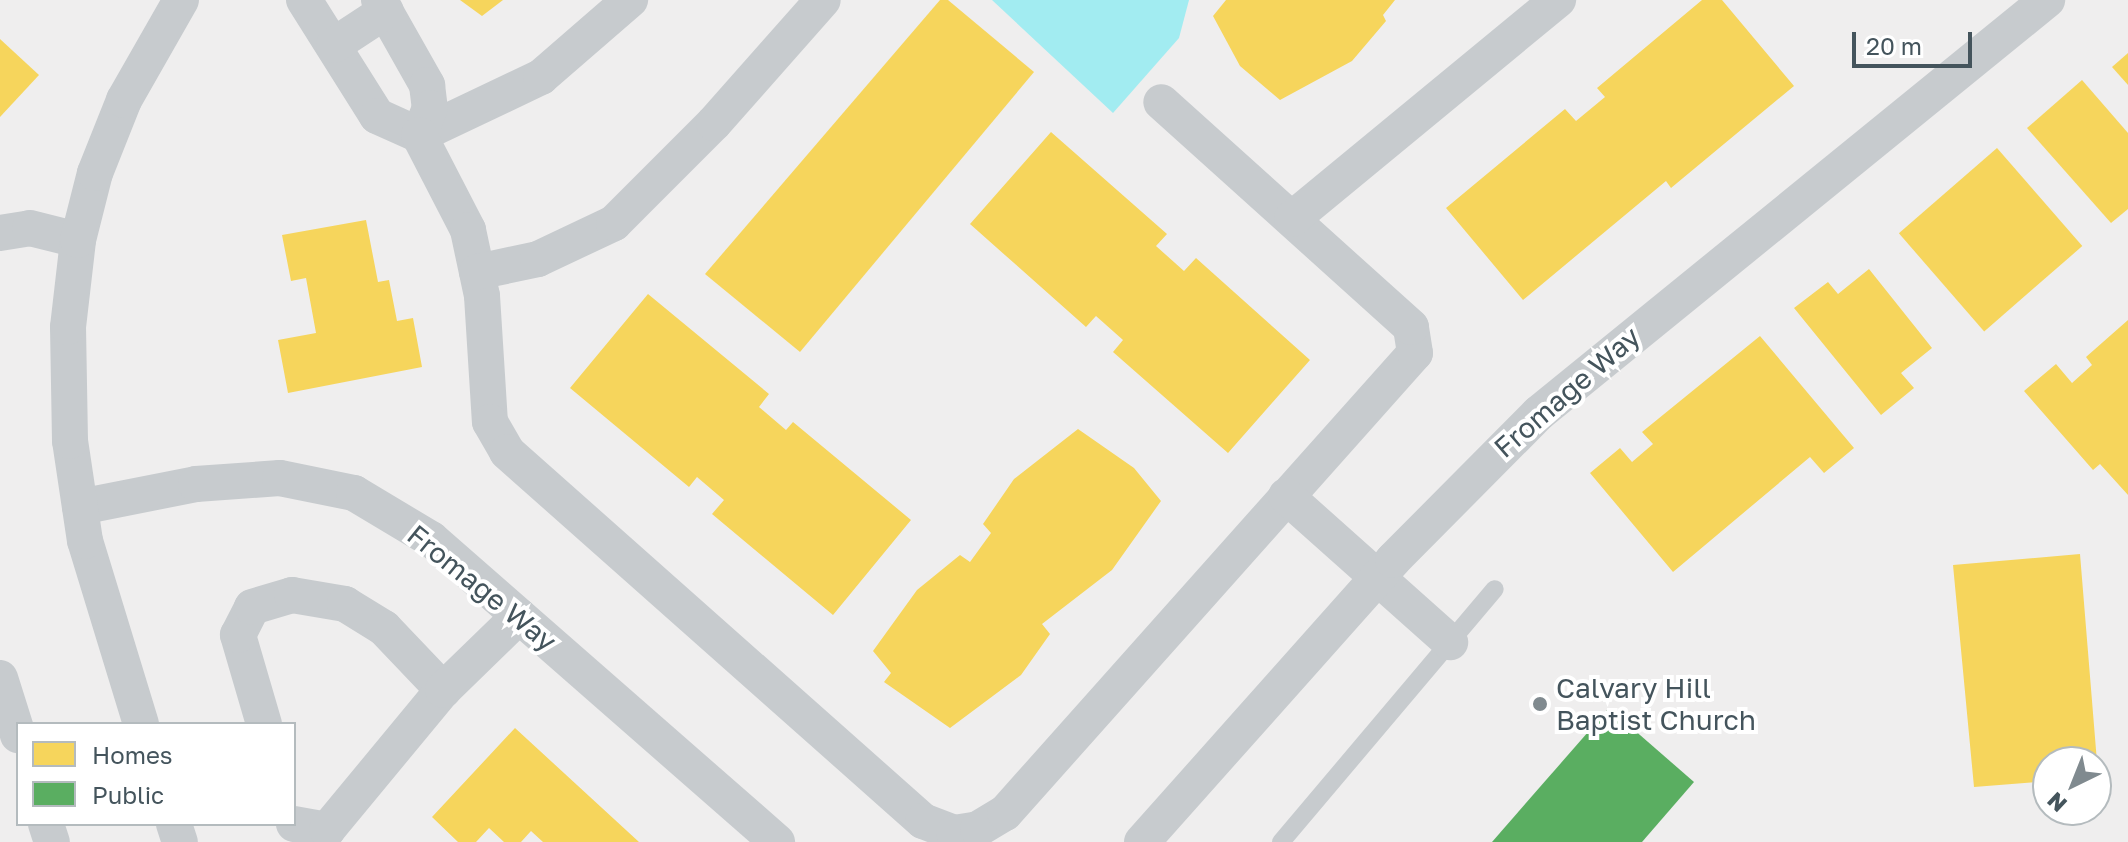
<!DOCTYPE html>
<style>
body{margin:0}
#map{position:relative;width:2128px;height:842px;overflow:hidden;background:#efeeee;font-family:"Golos Text",sans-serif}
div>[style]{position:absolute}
.water>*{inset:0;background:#a2ecf1}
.homes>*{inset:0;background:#f6d55c;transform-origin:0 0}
.public>*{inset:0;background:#5aae61}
.service>*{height:18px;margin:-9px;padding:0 9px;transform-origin:9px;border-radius:9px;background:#c7cbce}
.minor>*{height:36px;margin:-18px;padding:0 18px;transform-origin:18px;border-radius:18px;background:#c7cbce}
.dots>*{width:22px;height:22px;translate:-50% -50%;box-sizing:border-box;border:4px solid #fff;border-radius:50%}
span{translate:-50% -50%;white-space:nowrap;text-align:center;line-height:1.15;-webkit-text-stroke:8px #fff;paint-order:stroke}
.street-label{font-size:28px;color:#44545c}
.poi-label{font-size:28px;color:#44545c}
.left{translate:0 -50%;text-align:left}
.legend{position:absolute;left:16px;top:722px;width:280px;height:104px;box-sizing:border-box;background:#fff;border:2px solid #b4bbbe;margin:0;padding:10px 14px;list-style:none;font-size:24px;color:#44545c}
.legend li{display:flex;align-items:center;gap:16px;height:40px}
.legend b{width:40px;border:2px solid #b4bbbe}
.north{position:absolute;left:2032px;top:746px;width:80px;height:80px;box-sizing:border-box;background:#fff;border:2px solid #b4bbbe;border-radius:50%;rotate:223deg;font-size:22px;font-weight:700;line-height:32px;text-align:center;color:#44545c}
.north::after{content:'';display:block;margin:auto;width:28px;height:36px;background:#808a8f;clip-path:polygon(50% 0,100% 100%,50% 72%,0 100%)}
.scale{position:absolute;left:1852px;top:32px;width:120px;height:36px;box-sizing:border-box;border:4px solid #44545c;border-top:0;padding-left:10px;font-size:24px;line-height:28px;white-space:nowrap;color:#44545c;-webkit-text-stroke:6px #fff;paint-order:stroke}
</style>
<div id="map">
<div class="water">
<i style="clip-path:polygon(992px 0,1189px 0,1179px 38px,1113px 113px)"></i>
</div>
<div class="homes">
<i style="clip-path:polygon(460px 0,503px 0,482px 16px)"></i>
<i style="clip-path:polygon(940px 0,948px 0,1034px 72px,800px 352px,705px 274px)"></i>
<i style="clip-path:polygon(1226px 0,1395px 0,1383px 15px,1386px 21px,1352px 61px,1280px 100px,1240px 66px,1213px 16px)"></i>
<i style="clip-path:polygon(1702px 0,1722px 0,1794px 86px,1671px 188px,1666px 181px,1523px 300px,1446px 208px,1565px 109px,1576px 121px,1605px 97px,1597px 88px)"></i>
<i style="clip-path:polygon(0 39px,39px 75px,0 117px)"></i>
<i style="clip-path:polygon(2128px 53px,2128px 85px,2112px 67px)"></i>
<i style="clip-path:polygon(2082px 80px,2128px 133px,2128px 209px,2111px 223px,2027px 128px)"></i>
<i style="clip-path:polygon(1051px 132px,1167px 234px,1156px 246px,1184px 271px,1196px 258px,1310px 360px,1228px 453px,1113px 352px,1123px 340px,1096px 316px,1086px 327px,970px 224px)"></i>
<i style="left:1997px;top:148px;width:130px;height:130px;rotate:49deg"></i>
<i style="clip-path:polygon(366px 220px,378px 282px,389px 280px,397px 321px,413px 318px,422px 367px,288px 393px,278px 340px,316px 333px,306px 278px,291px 281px,282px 235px)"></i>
<i style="clip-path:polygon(1869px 269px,1932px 348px,1901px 373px,1914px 388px,1881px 415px,1794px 308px,1828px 282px,1838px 294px)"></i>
<i style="clip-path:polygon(648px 294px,769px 394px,759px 407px,786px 430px,793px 422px,911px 520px,833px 615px,712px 514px,724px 500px,697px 477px,689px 487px,570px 388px)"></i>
<i style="clip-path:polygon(2128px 320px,2128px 495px,2100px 464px,2093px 470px,2024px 391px,2056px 364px,2072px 383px,2092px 365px,2086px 357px)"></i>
<i style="clip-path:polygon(1760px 336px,1854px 448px,1824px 473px,1810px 457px,1673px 572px,1590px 473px,1620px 448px,1632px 462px,1653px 444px,1642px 432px)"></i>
<i style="clip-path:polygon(1078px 429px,1134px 468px,1161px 501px,1112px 570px,1042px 624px,1050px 634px,1021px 675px,950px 728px,884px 682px,891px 673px,873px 651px,917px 590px,960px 555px,970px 562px,991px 533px,983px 524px,1014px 479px)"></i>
<i style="clip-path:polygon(2080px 554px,2097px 762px,2048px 762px,2048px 781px,1974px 787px,1953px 565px)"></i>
<i style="clip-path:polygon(515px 728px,639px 842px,543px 842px,531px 831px,521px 842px,504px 842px,489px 828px,476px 842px,458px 842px,432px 817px)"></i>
</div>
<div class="public">
<i style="clip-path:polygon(1609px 708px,1694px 782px,1642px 842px,1492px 842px)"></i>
</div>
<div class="service">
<i style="left:1281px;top:842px;width:331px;rotate:-49.8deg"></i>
</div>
<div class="minor">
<i style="left:304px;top:0;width:137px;rotate:57.8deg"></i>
<i style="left:377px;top:116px;width:46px;rotate:24.3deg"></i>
<i style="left:419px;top:135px;width:135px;rotate:-25.4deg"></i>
<i style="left:541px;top:77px;width:118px;rotate:-40.9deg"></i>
<i style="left:379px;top:0;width:98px;rotate:60.5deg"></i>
<i style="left:427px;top:85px;width:23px;rotate:83deg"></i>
<i style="left:430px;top:108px;width:29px;rotate:112deg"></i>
<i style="left:419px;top:135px;width:107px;rotate:62.7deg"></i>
<i style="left:468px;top:230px;width:67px;rotate:78deg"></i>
<i style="left:482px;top:296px;width:126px;rotate:86.4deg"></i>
<i style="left:490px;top:422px;width:34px;rotate:60deg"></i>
<i style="left:507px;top:452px;width:556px;rotate:41.57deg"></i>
<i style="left:923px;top:821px;width:33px;rotate:21deg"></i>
<i style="left:954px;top:833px;width:24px;rotate:-9deg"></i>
<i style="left:978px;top:829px;width:31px;rotate:-31deg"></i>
<i style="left:1005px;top:813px;width:616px;rotate:-48.29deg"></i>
<i style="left:1415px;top:353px;width:26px;rotate:-99deg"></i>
<i style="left:1411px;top:327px;width:336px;rotate:-138deg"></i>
<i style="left:334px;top:45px;width:62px;rotate:-33.2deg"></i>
<i style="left:1292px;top:219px;width:345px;rotate:-39.5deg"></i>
<i style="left:0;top:233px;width:30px;rotate:-9deg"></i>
<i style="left:30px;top:228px;width:49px;rotate:14deg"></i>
<i style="left:477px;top:272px;width:62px;rotate:-12deg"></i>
<i style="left:538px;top:259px;width:84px;rotate:-25.3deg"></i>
<i style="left:614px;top:223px;width:141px;rotate:-45deg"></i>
<i style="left:714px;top:123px;width:164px;rotate:-48.5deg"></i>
<i style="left:1286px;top:496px;width:220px;rotate:41.7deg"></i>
<i style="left:80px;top:507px;width:118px;rotate:-11.2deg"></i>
<i style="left:196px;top:484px;width:84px;rotate:-4.1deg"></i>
<i style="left:280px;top:478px;width:76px;rotate:11.5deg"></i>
<i style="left:354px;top:493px;width:90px;rotate:30.9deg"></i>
<i style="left:431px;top:539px;width:460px;rotate:41.2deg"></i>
<i style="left:0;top:678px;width:60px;rotate:72.5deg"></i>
<i style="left:141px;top:724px;width:191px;rotate:-107deg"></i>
<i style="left:85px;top:541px;width:101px;rotate:-98.5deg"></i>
<i style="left:70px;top:441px;width:114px;rotate:-91deg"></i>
<i style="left:68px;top:327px;width:88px;rotate:-83.4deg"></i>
<i style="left:78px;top:240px;width:69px;rotate:-75.8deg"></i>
<i style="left:95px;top:173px;width:79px;rotate:-68.3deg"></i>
<i style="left:124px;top:100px;width:115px;rotate:-60.3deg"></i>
<i style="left:264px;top:724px;width:93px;rotate:-106.3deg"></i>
<i style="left:238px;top:635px;width:31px;rotate:-63deg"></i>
<i style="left:252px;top:607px;width:42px;rotate:-16.7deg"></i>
<i style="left:292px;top:595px;width:54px;rotate:9.6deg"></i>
<i style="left:345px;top:604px;width:46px;rotate:31.6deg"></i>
<i style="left:384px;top:628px;width:86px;rotate:46.4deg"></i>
<i style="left:46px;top:824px;width:19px;rotate:72deg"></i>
<i style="left:174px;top:824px;width:19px;rotate:72deg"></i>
<i style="left:294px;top:824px;width:34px;rotate:10deg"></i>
<i style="left:327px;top:830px;width:182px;rotate:-50.4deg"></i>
<i style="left:443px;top:690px;width:106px;rotate:-44.2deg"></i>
<i style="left:1142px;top:842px;width:378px;rotate:-48.3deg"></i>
<i style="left:1393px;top:560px;width:207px;rotate:-45.2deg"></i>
<i style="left:1539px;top:413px;width:655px;rotate:-39.11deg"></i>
</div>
<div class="dots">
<i style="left:1540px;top:704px;background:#808a8f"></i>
</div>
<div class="street-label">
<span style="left:1567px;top:392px;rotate:-41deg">Fromage Way</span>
<span style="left:482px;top:588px;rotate:39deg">Fromage Way</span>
</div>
<div class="poi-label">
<span class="left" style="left:1556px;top:704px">Calvary Hill<br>Baptist Church</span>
</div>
<ul class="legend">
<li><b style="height:22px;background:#f6d55c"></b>Homes</li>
<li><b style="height:22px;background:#5aae61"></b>Public</li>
</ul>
<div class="north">N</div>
<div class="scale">20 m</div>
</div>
